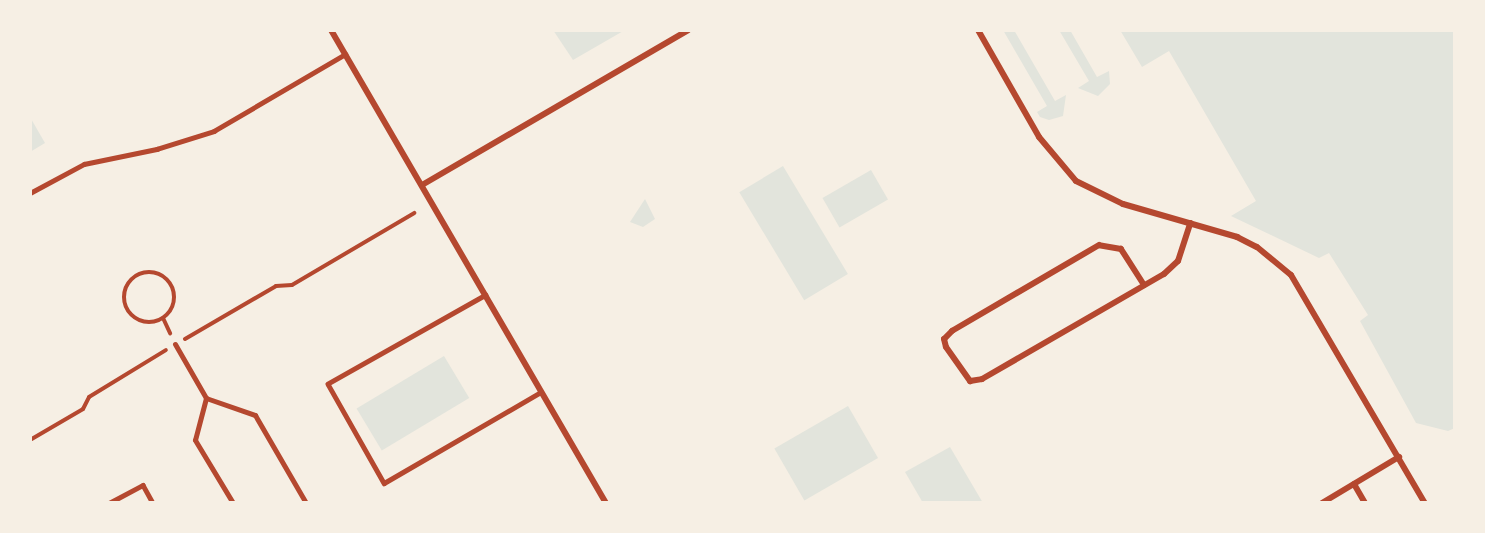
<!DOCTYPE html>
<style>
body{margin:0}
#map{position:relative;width:1485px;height:533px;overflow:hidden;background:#f6efe4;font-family:"Public Sans",sans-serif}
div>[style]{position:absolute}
.green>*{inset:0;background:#e2e4dc;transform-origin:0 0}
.path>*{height:4px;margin:-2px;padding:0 2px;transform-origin:2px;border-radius:2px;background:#b5482f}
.path>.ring{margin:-2px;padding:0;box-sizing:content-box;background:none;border:4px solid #b5482f;border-radius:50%}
.service>*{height:4.5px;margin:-2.25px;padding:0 2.25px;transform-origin:2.25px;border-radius:2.25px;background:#b5482f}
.pedestrian>*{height:5px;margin:-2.5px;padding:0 2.5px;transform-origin:2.5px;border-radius:2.5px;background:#b5482f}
.minor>*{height:6px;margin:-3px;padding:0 3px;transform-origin:3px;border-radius:3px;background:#b5482f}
span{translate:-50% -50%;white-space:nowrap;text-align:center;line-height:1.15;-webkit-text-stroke:6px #f6efe4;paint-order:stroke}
.frame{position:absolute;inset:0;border:32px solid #f6efe4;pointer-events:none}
</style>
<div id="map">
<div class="green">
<i style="clip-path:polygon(553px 30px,625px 30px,573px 60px)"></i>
<i style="clip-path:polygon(1003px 30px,1014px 30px,1055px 101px,1066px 95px,1063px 116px,1049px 120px,1040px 117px,1037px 112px,1047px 106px)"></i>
<i style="clip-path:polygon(1059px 30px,1070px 30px,1097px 77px,1109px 71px,1110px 84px,1098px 96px,1078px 88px,1089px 81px)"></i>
<i style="clip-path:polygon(1120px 30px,1455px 30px,1455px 428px,1448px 431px,1416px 423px,1360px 321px,1368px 315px,1329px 253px,1319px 258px,1231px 216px,1256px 201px,1169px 51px,1142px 67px)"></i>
<i style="clip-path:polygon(30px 117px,45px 143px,30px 152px)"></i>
<i style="left:783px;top:166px;width:126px;height:51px;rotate:59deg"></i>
<i style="left:871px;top:170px;width:34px;height:56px;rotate:60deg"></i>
<i style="clip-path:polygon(645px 199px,655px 219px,643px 227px,630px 222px)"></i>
<i style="left:444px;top:356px;width:49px;height:102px;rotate:59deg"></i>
<i style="left:848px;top:406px;width:60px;height:85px;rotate:60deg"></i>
<i style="clip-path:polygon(950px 447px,983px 503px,923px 503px,905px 472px)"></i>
</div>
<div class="path">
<i class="ring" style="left:124px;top:272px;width:46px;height:46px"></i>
<i style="left:163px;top:318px;width:17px;rotate:65deg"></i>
<i style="left:185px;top:339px;width:105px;rotate:-30.2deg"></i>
<i style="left:276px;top:286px;width:16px;rotate:-4deg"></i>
<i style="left:292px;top:285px;width:142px;rotate:-30.5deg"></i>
<i style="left:30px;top:440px;width:61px;rotate:-30.3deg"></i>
<i style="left:83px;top:409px;width:13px;rotate:-63deg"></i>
<i style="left:89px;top:397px;width:90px;rotate:-31.4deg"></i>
</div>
<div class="service">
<i style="left:30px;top:193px;width:61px;rotate:-28.2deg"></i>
<i style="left:84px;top:164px;width:75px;rotate:-11.6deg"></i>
<i style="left:157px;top:149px;width:60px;rotate:-17.5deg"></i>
<i style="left:214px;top:131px;width:152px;rotate:-30.4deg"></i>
<i style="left:486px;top:295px;width:181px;rotate:150.6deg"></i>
<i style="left:328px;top:384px;width:114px;rotate:60.5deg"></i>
<i style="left:384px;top:483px;width:181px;rotate:-30.1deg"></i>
<i style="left:109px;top:503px;width:38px;rotate:-28deg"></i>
<i style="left:143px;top:485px;width:21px;rotate:61deg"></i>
</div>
<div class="pedestrian">
<i style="left:175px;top:344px;width:62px;rotate:60.1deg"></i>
<i style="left:206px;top:398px;width:43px;rotate:104.7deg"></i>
<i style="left:195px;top:440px;width:74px;rotate:58.9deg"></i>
<i style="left:206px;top:398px;width:52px;rotate:19.1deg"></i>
<i style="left:255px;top:415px;width:102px;rotate:59.9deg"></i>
</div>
<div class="minor">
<i style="left:331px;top:30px;width:547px;rotate:59.83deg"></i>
<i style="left:978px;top:30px;width:123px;rotate:60.3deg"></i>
<i style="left:1039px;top:137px;width:57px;rotate:49.9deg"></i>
<i style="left:1076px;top:181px;width:52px;rotate:26.1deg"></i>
<i style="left:1123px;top:204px;width:119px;rotate:16.1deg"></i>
<i style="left:1237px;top:237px;width:22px;rotate:27deg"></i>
<i style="left:1257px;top:247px;width:44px;rotate:39.5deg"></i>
<i style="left:1291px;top:275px;width:264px;rotate:59.6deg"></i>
<i style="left:422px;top:185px;width:308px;rotate:-30.2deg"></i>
<i style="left:1144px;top:285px;width:43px;rotate:-122.6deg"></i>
<i style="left:1121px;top:249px;width:22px;rotate:-170deg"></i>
<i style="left:1099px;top:245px;width:170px;rotate:149.7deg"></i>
<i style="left:952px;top:331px;width:11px;rotate:135deg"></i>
<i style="left:944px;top:339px;width:8px;rotate:76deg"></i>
<i style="left:946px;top:347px;width:42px;rotate:54.8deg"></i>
<i style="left:970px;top:381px;width:12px;rotate:-9deg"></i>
<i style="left:982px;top:379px;width:210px;rotate:-30deg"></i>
<i style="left:1164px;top:274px;width:19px;rotate:-43deg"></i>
<i style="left:1178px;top:261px;width:40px;rotate:-72deg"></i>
<i style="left:1354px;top:484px;width:22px;rotate:60deg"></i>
<i style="left:1322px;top:503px;width:90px;rotate:-30.9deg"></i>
</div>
<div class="frame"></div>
</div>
